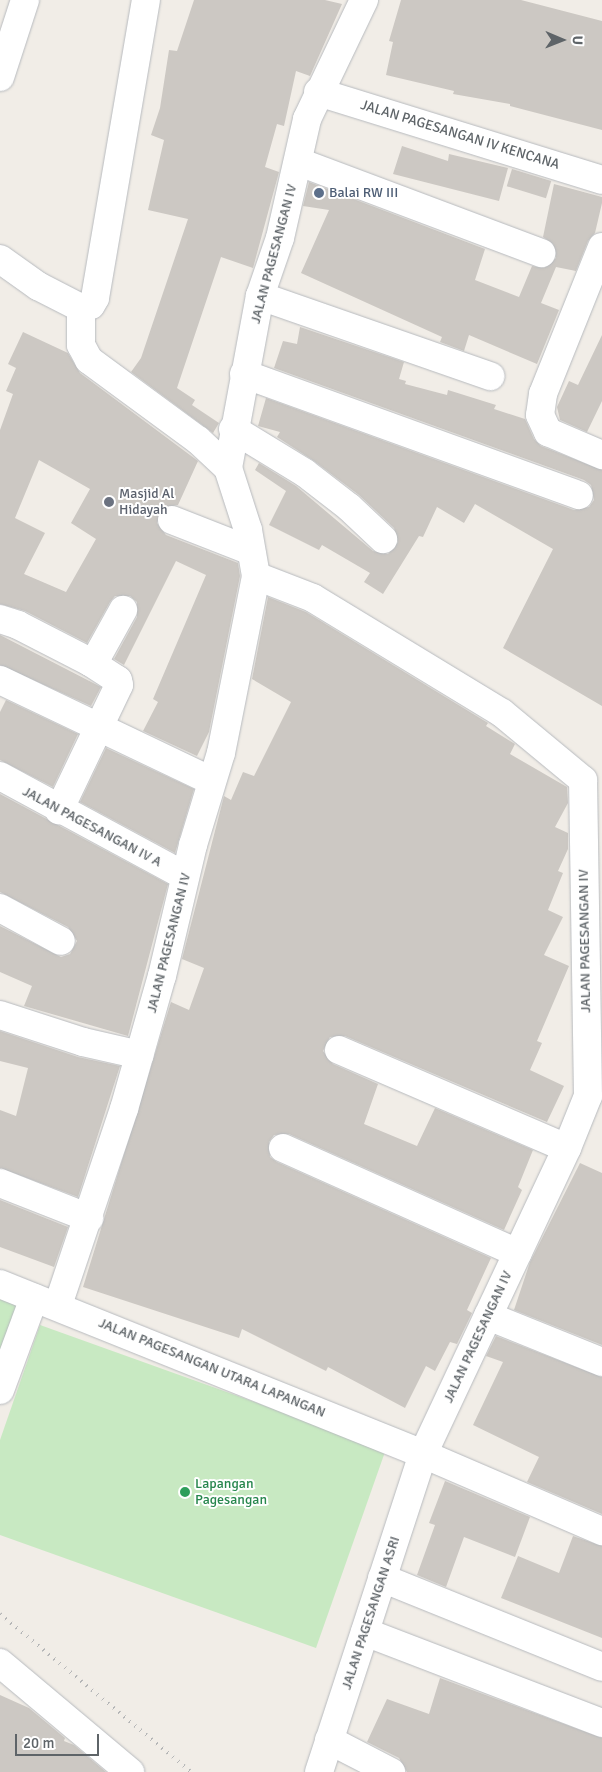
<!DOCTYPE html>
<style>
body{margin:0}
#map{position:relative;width:602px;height:1772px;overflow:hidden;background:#f1ede7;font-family:Signika,sans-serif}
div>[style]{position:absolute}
.green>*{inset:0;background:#c8e9c2}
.building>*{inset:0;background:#ccc8c3;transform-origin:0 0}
.roads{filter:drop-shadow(0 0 1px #b7babe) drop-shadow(0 0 1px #b7babe)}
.minor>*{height:28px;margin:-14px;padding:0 14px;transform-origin:14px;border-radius:14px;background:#fff}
.rail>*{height:4px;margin-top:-2px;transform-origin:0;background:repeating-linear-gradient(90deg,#b5b6b7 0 1px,transparent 0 7px)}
.dots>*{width:14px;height:14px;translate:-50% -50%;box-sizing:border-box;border:2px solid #fff;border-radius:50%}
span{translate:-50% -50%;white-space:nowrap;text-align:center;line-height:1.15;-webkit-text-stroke:4px #fff;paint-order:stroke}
.street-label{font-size:14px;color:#5e6468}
.service-label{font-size:14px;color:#4e5e75}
.left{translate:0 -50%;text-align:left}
.worship-label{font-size:14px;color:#5b616d}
.leisure-label{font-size:14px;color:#27864d}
.north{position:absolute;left:537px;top:15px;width:50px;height:50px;-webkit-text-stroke:4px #fff;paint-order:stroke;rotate:91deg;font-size:14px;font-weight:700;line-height:20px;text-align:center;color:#5e6468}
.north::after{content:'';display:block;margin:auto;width:18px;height:22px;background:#5e6468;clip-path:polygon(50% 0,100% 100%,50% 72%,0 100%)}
.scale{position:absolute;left:15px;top:1734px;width:84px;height:22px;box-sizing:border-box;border:2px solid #5e6468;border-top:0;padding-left:6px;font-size:15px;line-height:18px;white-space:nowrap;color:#5e6468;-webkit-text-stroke:4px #fff;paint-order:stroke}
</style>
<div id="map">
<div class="green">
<i style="clip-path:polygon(0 1299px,17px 1305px,0 1352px)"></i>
<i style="clip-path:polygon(40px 1325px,386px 1449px,316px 1648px,0 1535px,0 1440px)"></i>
</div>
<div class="building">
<i style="clip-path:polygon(194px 0,325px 0,342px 4px,310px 76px,296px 71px,284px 126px,277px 124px,265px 167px,279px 172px,253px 268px,221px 257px,177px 388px,195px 400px,192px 405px,219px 423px,213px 433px,131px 372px,141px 358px,188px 219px,148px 210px,164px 140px,151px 135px,160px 108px,169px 50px,177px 51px)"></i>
<i style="clip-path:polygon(401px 0,521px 0,602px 21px,602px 130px,510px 106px,510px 104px,453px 94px,454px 91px,386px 75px,393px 42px,389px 41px)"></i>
<i style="clip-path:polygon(402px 146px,448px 161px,449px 154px,508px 168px,499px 201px,393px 174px)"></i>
<i style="left:512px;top:169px;width:41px;height:18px;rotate:17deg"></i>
<i style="clip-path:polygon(309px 182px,485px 249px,475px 280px,519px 297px,532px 266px,544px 268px,556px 258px,553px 244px,543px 237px,554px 184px,602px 197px,602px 203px,595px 233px,588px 241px,576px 271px,556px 267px,541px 303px,559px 310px,537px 364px,469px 335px,464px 351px,440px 342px,442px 337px,301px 273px,329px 210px,303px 206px)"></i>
<i style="clip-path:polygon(300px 327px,404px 362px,399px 379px,406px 381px,405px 384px,447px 395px,448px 390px,496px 405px,494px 409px,525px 419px,534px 439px,541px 446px,602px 470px,602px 706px,503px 648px,553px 549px,475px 504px,464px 523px,437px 507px,423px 537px,419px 536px,383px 594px,364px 582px,370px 573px,322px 545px,319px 550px,269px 525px,286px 491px,255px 470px,259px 463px,296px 486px,373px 551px,388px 554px,398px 542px,394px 528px,359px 495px,314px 461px,277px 437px,280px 432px,258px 426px,266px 398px,574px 510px,589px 507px,594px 500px,591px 485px,584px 480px,274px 368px,283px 341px,297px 344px)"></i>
<i style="clip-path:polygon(evenodd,23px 332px,68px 353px,80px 373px,198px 461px,178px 505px,162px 508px,157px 523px,166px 535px,238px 563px,240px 576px,209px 732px,197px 756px,143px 731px,158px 702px,153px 699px,206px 575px,176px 561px,124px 665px,114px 659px,137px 617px,137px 602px,130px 596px,115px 596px,110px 602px,87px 643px,25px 611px,0 604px,0 430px,13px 394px,6px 391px,16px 368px,8px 364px,23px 332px,39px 460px,90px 489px,71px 523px,96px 539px,66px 592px,24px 574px,45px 533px,15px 518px,39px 460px)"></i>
<i style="clip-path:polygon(602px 335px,602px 401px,587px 432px,560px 420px,557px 407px,569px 381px,578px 385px)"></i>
<i style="clip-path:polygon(268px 597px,306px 612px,488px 723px,486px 726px,515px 744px,510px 754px,567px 787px,568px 803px,555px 827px,568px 833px,568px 849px,558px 871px,563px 873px,548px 910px,563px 917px,544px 955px,569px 966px,537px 1041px,542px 1043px,530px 1070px,564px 1086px,547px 1122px,345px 1036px,330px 1037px,323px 1051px,333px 1064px,378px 1084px,364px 1124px,417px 1146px,435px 1108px,533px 1150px,518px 1187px,522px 1190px,504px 1230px,289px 1134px,274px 1135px,269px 1142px,270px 1157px,277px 1162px,491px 1258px,467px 1310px,472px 1313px,457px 1344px,450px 1342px,435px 1371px,426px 1366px,405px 1408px,328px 1367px,326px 1371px,242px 1329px,239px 1338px,83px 1287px,171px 1002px,189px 1010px,204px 968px,182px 959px,224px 796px,231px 800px,243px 772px,254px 776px,291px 702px,252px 679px)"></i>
<i style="clip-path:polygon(0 635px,101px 687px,91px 706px,0 665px)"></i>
<i style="clip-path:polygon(6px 700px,78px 734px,53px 787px,0 760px,0 712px)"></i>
<i style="clip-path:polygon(106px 748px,194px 789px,175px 853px,80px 802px)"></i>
<i style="clip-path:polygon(0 794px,168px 884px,128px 1036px,24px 1006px,32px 986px,0 972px,0 926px,61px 957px,70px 954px,77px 941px,68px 927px,0 892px)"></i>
<i style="clip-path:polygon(0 1031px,78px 1057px,120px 1066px,78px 1197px,0 1168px,0 1110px,16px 1116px,28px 1068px,0 1061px)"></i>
<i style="clip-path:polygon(580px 1163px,602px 1173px,602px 1345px,514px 1310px,530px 1262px)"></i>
<i style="clip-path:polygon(0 1200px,68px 1227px,54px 1267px,0 1247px)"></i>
<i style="clip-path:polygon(496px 1336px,602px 1377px,602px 1514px,527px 1482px,539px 1457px,473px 1425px,503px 1362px,486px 1356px)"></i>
<i style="clip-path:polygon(445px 1481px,530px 1517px,515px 1557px,464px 1537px,446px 1587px,417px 1575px,435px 1525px,429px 1523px)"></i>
<i style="clip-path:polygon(573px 1536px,602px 1546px,602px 1638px,501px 1598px,518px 1556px,559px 1573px)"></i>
<i style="clip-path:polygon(440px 1678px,602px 1738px,602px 1772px,407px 1772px,399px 1758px,367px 1742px,387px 1699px,429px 1714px)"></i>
<i style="clip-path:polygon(0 1695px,29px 1708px,65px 1738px,64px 1741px,74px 1745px,106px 1772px,0 1772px)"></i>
</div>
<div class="roads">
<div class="minor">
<i style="left:0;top:77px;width:81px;rotate:-72deg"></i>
<i style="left:318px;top:92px;width:297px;rotate:17.2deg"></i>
<i style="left:299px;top:162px;width:259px;rotate:20.6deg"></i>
<i style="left:602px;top:247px;width:158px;rotate:111.9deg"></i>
<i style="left:543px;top:394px;width:21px;rotate:98deg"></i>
<i style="left:540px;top:415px;width:19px;rotate:65deg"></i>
<i style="left:548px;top:432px;width:59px;rotate:23.1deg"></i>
<i style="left:0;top:259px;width:47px;rotate:35.4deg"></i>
<i style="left:38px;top:286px;width:48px;rotate:27.1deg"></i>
<i style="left:81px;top:308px;width:10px;rotate:-17deg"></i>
<i style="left:91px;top:305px;width:8px;rotate:-60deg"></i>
<i style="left:95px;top:298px;width:302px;rotate:-80.3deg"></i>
<i style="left:260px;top:296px;width:244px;rotate:19.2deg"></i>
<i style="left:81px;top:308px;width:37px;rotate:90deg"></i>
<i style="left:81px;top:345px;width:17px;rotate:62deg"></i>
<i style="left:89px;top:360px;width:135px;rotate:36.3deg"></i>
<i style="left:198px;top:440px;width:41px;rotate:43deg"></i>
<i style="left:244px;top:374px;width:356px;rotate:19.9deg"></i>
<i style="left:233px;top:429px;width:84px;rotate:31.4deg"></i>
<i style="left:305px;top:473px;width:56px;rotate:37.7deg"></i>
<i style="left:349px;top:507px;width:47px;rotate:43.3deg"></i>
<i style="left:172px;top:520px;width:85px;rotate:21.4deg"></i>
<i style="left:0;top:619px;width:19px;rotate:18deg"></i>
<i style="left:18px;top:625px;width:81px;rotate:27.2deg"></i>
<i style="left:90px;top:662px;width:33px;rotate:33deg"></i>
<i style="left:118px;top:680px;width:5px;rotate:79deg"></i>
<i style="left:119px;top:685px;width:139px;rotate:115.6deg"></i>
<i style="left:90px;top:662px;width:9px;rotate:-36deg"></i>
<i style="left:97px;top:657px;width:54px;rotate:-61deg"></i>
<i style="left:0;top:680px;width:233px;rotate:25.5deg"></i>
<i style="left:0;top:776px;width:210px;rotate:28.4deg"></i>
<i style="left:0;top:908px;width:69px;rotate:28.4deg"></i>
<i style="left:0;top:1015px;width:87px;rotate:18deg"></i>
<i style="left:83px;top:1042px;width:58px;rotate:12.8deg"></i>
<i style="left:339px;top:1050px;width:248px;rotate:23.3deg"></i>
<i style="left:283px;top:1148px;width:257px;rotate:24.1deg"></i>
<i style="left:0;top:1183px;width:96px;rotate:21.5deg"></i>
<i style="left:0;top:1284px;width:456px;rotate:21.9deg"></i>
<i style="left:423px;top:1454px;width:195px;rotate:23.3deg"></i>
<i style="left:58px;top:1305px;width:207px;rotate:-71.4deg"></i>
<i style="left:124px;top:1109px;width:138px;rotate:-74.1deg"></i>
<i style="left:162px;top:976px;width:135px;rotate:-76.7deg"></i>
<i style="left:193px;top:845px;width:96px;rotate:-73.1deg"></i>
<i style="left:221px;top:753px;width:180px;rotate:-78.8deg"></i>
<i style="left:488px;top:1316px;width:123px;rotate:22deg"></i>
<i style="left:0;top:1390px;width:98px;rotate:-69.7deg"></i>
<i style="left:382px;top:1578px;width:237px;rotate:22deg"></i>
<i style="left:365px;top:1632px;width:254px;rotate:21deg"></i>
<i style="left:0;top:1663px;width:170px;rotate:40deg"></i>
<i style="left:329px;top:1740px;width:70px;rotate:27.3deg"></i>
<i style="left:319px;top:1772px;width:335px;rotate:-71.9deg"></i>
<i style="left:423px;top:1454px;width:338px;rotate:-64.8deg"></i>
<i style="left:567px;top:1148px;width:56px;rotate:-68deg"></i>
<i style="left:588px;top:1096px;width:316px;rotate:-90.9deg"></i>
<i style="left:583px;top:780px;width:105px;rotate:-140.4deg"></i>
<i style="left:502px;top:713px;width:221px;rotate:-148.7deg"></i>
<i style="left:313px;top:598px;width:61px;rotate:-158.9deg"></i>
<i style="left:256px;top:576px;width:47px;rotate:-99.9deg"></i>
<i style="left:248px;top:530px;width:65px;rotate:-107.9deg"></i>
<i style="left:228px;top:468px;width:175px;rotate:-79.5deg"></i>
<i style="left:260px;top:296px;width:61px;rotate:-71deg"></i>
<i style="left:280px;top:238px;width:122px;rotate:-77.2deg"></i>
<i style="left:307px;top:119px;width:132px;rotate:-64.4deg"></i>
</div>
</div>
<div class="rail">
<i style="left:0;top:1614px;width:248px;rotate:39.6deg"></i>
</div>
<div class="dots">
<i style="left:319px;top:193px;background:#5c6f8a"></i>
<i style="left:109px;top:502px;background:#6b7280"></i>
<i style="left:185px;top:1492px;background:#2e9e5b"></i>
</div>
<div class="street-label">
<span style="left:460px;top:135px;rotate:17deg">JALAN PAGESANGAN IV KENCANA</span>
<span style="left:274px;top:254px;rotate:-75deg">JALAN PAGESANGAN IV</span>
<span style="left:92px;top:827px;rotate:28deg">JALAN PAGESANGAN IV A</span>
<span style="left:585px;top:941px;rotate:-91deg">JALAN PAGESANGAN IV</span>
<span style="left:169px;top:943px;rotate:-76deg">JALAN PAGESANGAN IV</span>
<span style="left:478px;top:1337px;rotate:-65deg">JALAN PAGESANGAN IV</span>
<span style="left:212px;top:1368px;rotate:22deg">JALAN PAGESANGAN UTARA LAPANGAN</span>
<span style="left:371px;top:1613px;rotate:-72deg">JALAN PAGESANGAN ASRI</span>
</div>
<div class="service-label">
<span class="left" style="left:329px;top:193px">Balai RW III</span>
</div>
<div class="worship-label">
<span class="left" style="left:119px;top:502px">Masjid Al<br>Hidayah</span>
</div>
<div class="leisure-label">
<span class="left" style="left:195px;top:1492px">Lapangan<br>Pagesangan</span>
</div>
<div class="north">U</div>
<div class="scale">20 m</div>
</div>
